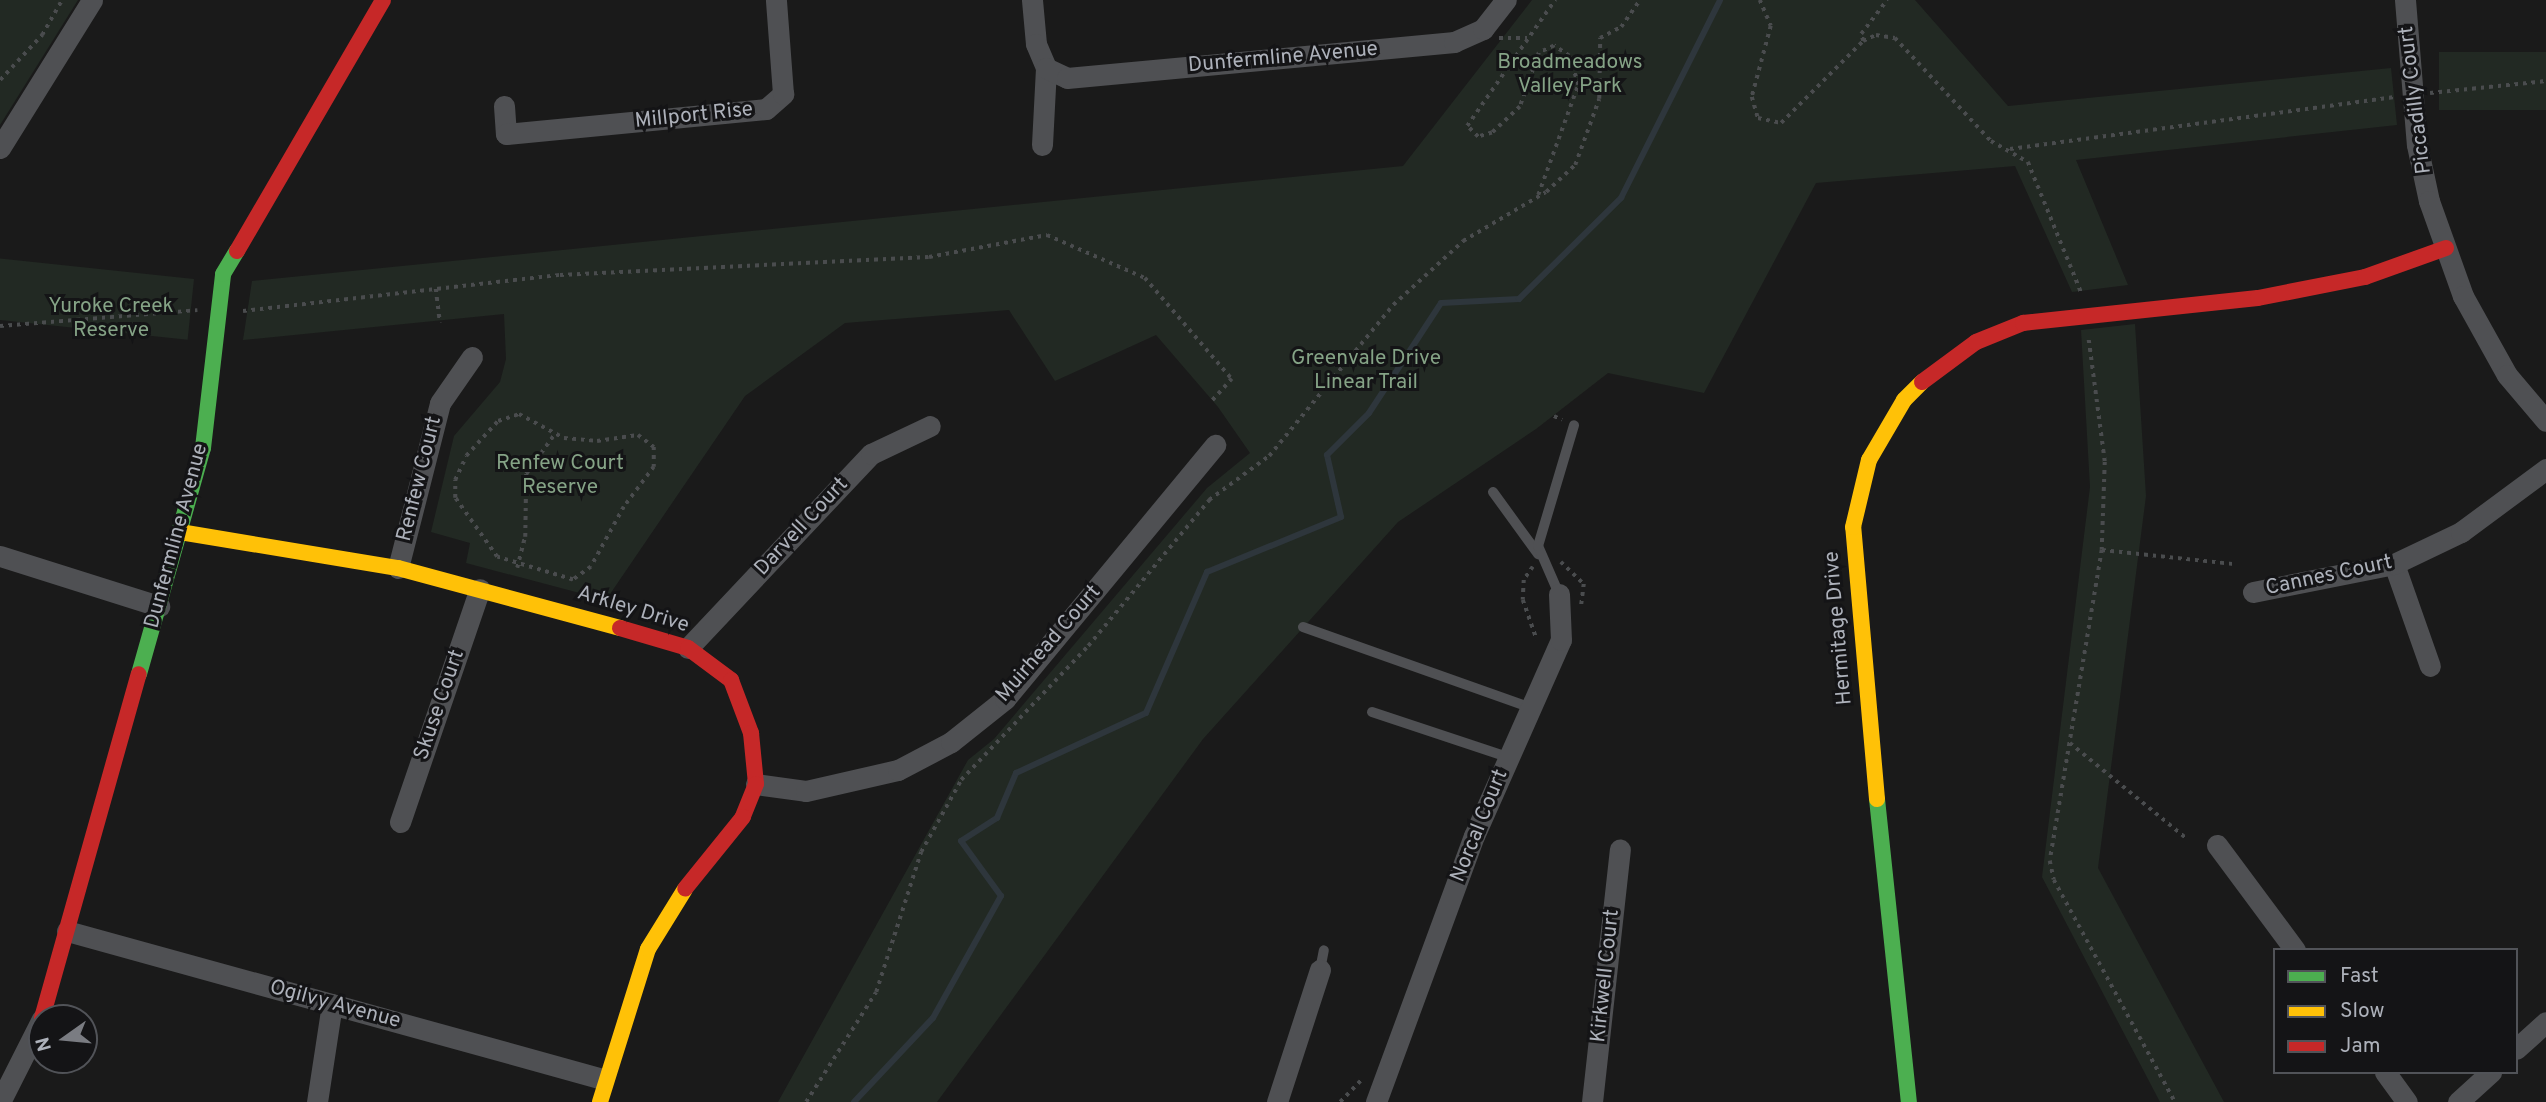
<!DOCTYPE html>
<style>
body{margin:0}
#map{position:relative;width:2546px;height:1102px;overflow:hidden;background:#1a1a1a;font-family:Overpass,sans-serif}
div>[style]{position:absolute}
.green>*{inset:0;background:#222923;transform-origin:0 0}
.stream>*{height:6px;margin:-3px;padding:0 3px;transform-origin:3px;border-radius:3px;background:#2e363c}
.path>*{height:3.5px;margin-top:-1.75px;transform-origin:0;background:repeating-linear-gradient(90deg,#4a4c4e 0 3.5px,transparent 0 8.5px)}
.lane>*{height:10px;margin:-5px;padding:0 5px;transform-origin:5px;border-radius:5px;background:#4f5053}
.street>*{height:21px;margin:-10.5px;padding:0 10.5px;transform-origin:10.5px;border-radius:10.5px;background:#4f5053}
.fast>*{height:16px;margin:-8px;padding:0 8px;transform-origin:8px;border-radius:8px;background:#4caf50}
.slow>*{height:16px;margin:-8px;padding:0 8px;transform-origin:8px;border-radius:8px;background:#ffc107}
.jam>*{height:16px;margin:-8px;padding:0 8px;transform-origin:8px;border-radius:8px;background:#c62828}
span{translate:-50% -50%;white-space:nowrap;text-align:center;line-height:1.15;-webkit-text-stroke:6px #141416;paint-order:stroke}
.street-label{font-size:21px;color:#adb1ba}
.park-label{font-size:21px;color:#85a386}
.legend{position:absolute;left:2273px;top:948px;width:245px;height:126px;box-sizing:border-box;background:#141416;border:2px solid #515358;margin:0;padding:9px 12px;list-style:none;font-size:21px;color:#adb1ba}
.legend li{display:flex;align-items:center;gap:14px;height:35px}
.legend b{width:35px;border:2px solid #515358}
.north{position:absolute;left:28px;top:1004px;width:70px;height:70px;box-sizing:border-box;background:#141416;border:2px solid #515358;border-radius:50%;rotate:255deg;font-size:19px;font-weight:700;line-height:28px;text-align:center;color:#adb1ba}
.north::after{content:'';display:block;margin:auto;width:24px;height:32px;background:#7a7c82;clip-path:polygon(50% 0,100% 100%,50% 72%,0 100%)}
</style>
<div id="map">
<div class="green">
<i style="clip-path:polygon(0 0,78px 0,0 125px)"></i>
<i style="clip-path:polygon(1532px 0,1915px 0,2008px 106px,2391px 68px,2397px 125px,2076px 160px,2128px 285px,2072px 292px,2015px 166px,1816px 183px,1704px 393px,1608px 373px,1536px 429px,1398px 522px,1203px 739px,937px 1102px,778px 1102px,968px 760px,994px 739px,1207px 488px,1250px 453px,1218px 407px,1156px 335px,1055px 381px,1009px 310px,845px 323px,745px 396px,606px 600px,466px 563px,470px 543px,431px 532px,454px 436px,500px 382px,506px 359px,504px 314px,243px 340px,252px 281px,1403px 166px)"></i>
<i style="left:2546px;top:52px;width:58px;height:107px;rotate:90deg"></i>
<i style="left:194px;top:279px;width:61px;height:195px;rotate:96deg"></i>
<i style="clip-path:polygon(2135px 324px,2146px 496px,2098px 868px,2224px 1102px,2160px 1102px,2042px 877px,2090px 487px,2081px 330px)"></i>
</div>
<div class="stream">
<i style="left:854px;top:1102px;width:115px;rotate:-46.8deg"></i>
<i style="left:933px;top:1018px;width:140px;rotate:-60.9deg"></i>
<i style="left:1001px;top:896px;width:68px;rotate:-126deg"></i>
<i style="left:961px;top:841px;width:43px;rotate:-32.6deg"></i>
<i style="left:997px;top:818px;width:49px;rotate:-67.1deg"></i>
<i style="left:1016px;top:773px;width:143px;rotate:-24.8deg"></i>
<i style="left:1146px;top:713px;width:154px;rotate:-66.6deg"></i>
<i style="left:1207px;top:572px;width:145px;rotate:-22.3deg"></i>
<i style="left:1341px;top:517px;width:64px;rotate:-102.7deg"></i>
<i style="left:1327px;top:455px;width:59px;rotate:-45deg"></i>
<i style="left:1369px;top:413px;width:131px;rotate:-56.8deg"></i>
<i style="left:1441px;top:303px;width:78px;rotate:-2.9deg"></i>
<i style="left:1519px;top:299px;width:144px;rotate:-44.7deg"></i>
<i style="left:1621px;top:198px;width:221px;rotate:-63.4deg"></i>
</div>
<div class="path">
<i style="left:1760px;top:0;width:28px;rotate:67deg"></i>
<i style="left:1771px;top:26px;width:73px;rotate:105deg"></i>
<i style="left:1752px;top:97px;width:22px;rotate:74deg"></i>
<i style="left:1758px;top:118px;width:24px;rotate:12deg"></i>
<i style="left:1781px;top:123px;width:116px;rotate:-45deg"></i>
<i style="left:1863px;top:41px;width:14px;rotate:-25deg"></i>
<i style="left:1876px;top:35px;width:19px;rotate:9deg"></i>
<i style="left:1895px;top:38px;width:141px;rotate:47deg"></i>
<i style="left:1991px;top:141px;width:43px;rotate:29.6deg"></i>
<i style="left:2028px;top:162px;width:143px;rotate:67.8deg"></i>
<i style="left:1499px;top:38px;width:28px"></i>
<i style="left:1863px;top:41px;width:7px;rotate:-106deg"></i>
<i style="left:1861px;top:34px;width:43px;rotate:-52.6deg"></i>
<i style="left:0;top:80px;width:62px;rotate:-47deg"></i>
<i style="left:42px;top:35px;width:40px;rotate:-60.3deg"></i>
<i style="left:2430px;top:93px;width:117px;rotate:-5.9deg"></i>
<i style="left:2010px;top:149px;width:388px;rotate:-7.7deg"></i>
<i style="left:1538px;top:195px;width:117px;rotate:-70deg"></i>
<i style="left:1578px;top:85px;width:30px;rotate:-107deg"></i>
<i style="left:1569px;top:56px;width:18px;rotate:-146deg"></i>
<i style="left:1554px;top:46px;width:17px;rotate:155deg"></i>
<i style="left:1539px;top:53px;width:57px;rotate:109.4deg"></i>
<i style="left:1520px;top:107px;width:38px;rotate:137deg"></i>
<i style="left:1492px;top:133px;width:15px;rotate:164deg"></i>
<i style="left:1478px;top:137px;width:16px;rotate:-135deg"></i>
<i style="left:1467px;top:126px;width:154px;rotate:-55.1deg"></i>
<i style="left:436px;top:289px;width:34px;rotate:83deg"></i>
<i style="left:243px;top:311px;width:319px;rotate:-6.5deg"></i>
<i style="left:560px;top:275px;width:369px;rotate:-2.8deg"></i>
<i style="left:929px;top:257px;width:120px;rotate:-10.6deg"></i>
<i style="left:1047px;top:235px;width:107px;rotate:23.7deg"></i>
<i style="left:1145px;top:278px;width:133px;rotate:49.3deg"></i>
<i style="left:1232px;top:379px;width:30px;rotate:132deg"></i>
<i style="left:0;top:326px;width:198px;rotate:-4.6deg"></i>
<i style="left:2089px;top:340px;width:123px;rotate:82.5deg"></i>
<i style="left:2105px;top:462px;width:88px;rotate:92deg"></i>
<i style="left:2102px;top:550px;width:315px;rotate:99.5deg"></i>
<i style="left:2050px;top:861px;width:19px;rotate:78deg"></i>
<i style="left:2054px;top:880px;width:253px;rotate:61.4deg"></i>
<i style="left:519px;top:414px;width:51px;rotate:28.1deg"></i>
<i style="left:564px;top:438px;width:33px;rotate:5deg"></i>
<i style="left:597px;top:441px;width:41px;rotate:-8.3deg"></i>
<i style="left:638px;top:435px;width:20px;rotate:37deg"></i>
<i style="left:654px;top:447px;width:20px;rotate:90deg"></i>
<i style="left:654px;top:467px;width:50px;rotate:126.9deg"></i>
<i style="left:624px;top:507px;width:68px;rotate:118.8deg"></i>
<i style="left:591px;top:567px;width:22px;rotate:144deg"></i>
<i style="left:573px;top:580px;width:79px;rotate:-163.2deg"></i>
<i style="left:497px;top:557px;width:72px;rotate:-125.4deg"></i>
<i style="left:455px;top:498px;width:18px;rotate:-90deg"></i>
<i style="left:455px;top:480px;width:26px;rotate:-65deg"></i>
<i style="left:466px;top:456px;width:47px;rotate:-47.6deg"></i>
<i style="left:498px;top:421px;width:22px;rotate:-18deg"></i>
<i style="left:1554px;top:416px;width:9px;rotate:27deg"></i>
<i style="left:2102px;top:550px;width:133px;rotate:6.1deg"></i>
<i style="left:1561px;top:562px;width:32px;rotate:44deg"></i>
<i style="left:1584px;top:584px;width:25px;rotate:97deg"></i>
<i style="left:1533px;top:567px;width:16px;rotate:125deg"></i>
<i style="left:1524px;top:580px;width:20px;rotate:93deg"></i>
<i style="left:1523px;top:600px;width:42px;rotate:70.7deg"></i>
<i style="left:517px;top:568px;width:32px;rotate:-76deg"></i>
<i style="left:525px;top:537px;width:63px;rotate:-89.1deg"></i>
<i style="left:526px;top:474px;width:48px;rotate:-54.3deg"></i>
<i style="left:2070px;top:743px;width:150px;rotate:39.3deg"></i>
<i style="left:806px;top:1102px;width:130px;rotate:-57.5deg"></i>
<i style="left:876px;top:992px;width:147px;rotate:-72.2deg"></i>
<i style="left:921px;top:852px;width:82px;rotate:-60.9deg"></i>
<i style="left:961px;top:780px;width:185px;rotate:-46.5deg"></i>
<i style="left:1088px;top:646px;width:190px;rotate:-50.3deg"></i>
<i style="left:1209px;top:500px;width:74px;rotate:-36.3deg"></i>
<i style="left:1269px;top:456px;width:195px;rotate:-50.6deg"></i>
<i style="left:1393px;top:305px;width:95px;rotate:-42.4deg"></i>
<i style="left:1463px;top:241px;width:96px;rotate:-30.6deg"></i>
<i style="left:1546px;top:192px;width:40px;rotate:-43deg"></i>
<i style="left:1575px;top:165px;width:70px;rotate:-70deg"></i>
<i style="left:1599px;top:99px;width:61px;rotate:-89.1deg"></i>
<i style="left:1600px;top:38px;width:24px;rotate:-28deg"></i>
<i style="left:1621px;top:27px;width:33px;rotate:-55deg"></i>
<i style="left:1340px;top:1102px;width:32px;rotate:-46deg"></i>
</div>
<div class="lane">
<i style="left:1493px;top:492px;width:77px;rotate:54deg"></i>
<i style="left:1559px;top:594px;width:52px;rotate:-113.6deg"></i>
<i style="left:1538px;top:546px;width:126px;rotate:-73.4deg"></i>
<i style="left:1303px;top:627px;width:243px;rotate:19.5deg"></i>
<i style="left:1372px;top:712px;width:142px;rotate:18.4deg"></i>
<i style="left:1320px;top:970px;width:20px;rotate:-79deg"></i>
</div>
<div class="street">
<i style="left:1032px;top:0;width:44px;rotate:84.8deg"></i>
<i style="left:1036px;top:44px;width:26px;rotate:67deg"></i>
<i style="left:1046px;top:68px;width:77px;rotate:93deg"></i>
<i style="left:2405px;top:0;width:145px;rotate:85.3deg"></i>
<i style="left:2417px;top:145px;width:57px;rotate:77.9deg"></i>
<i style="left:2429px;top:201px;width:101px;rotate:70.3deg"></i>
<i style="left:2463px;top:296px;width:90px;rotate:60.9deg"></i>
<i style="left:2507px;top:375px;width:60px;rotate:49.7deg"></i>
<i style="left:1046px;top:68px;width:23px;rotate:25deg"></i>
<i style="left:1067px;top:78px;width:389px;rotate:-5.3deg"></i>
<i style="left:1454px;top:42px;width:32px;rotate:-24deg"></i>
<i style="left:1483px;top:29px;width:37px;rotate:-52deg"></i>
<i style="left:504px;top:106px;width:28px;rotate:86deg"></i>
<i style="left:506px;top:134px;width:261px;rotate:-5.5deg"></i>
<i style="left:766px;top:109px;width:23px;rotate:-41deg"></i>
<i style="left:783px;top:94px;width:94px;rotate:-94.3deg"></i>
<i style="left:0;top:148px;width:174px;rotate:-58.1deg"></i>
<i style="left:0;top:556px;width:167px;rotate:17.5deg"></i>
<i style="left:2394px;top:564px;width:108px;rotate:70.6deg"></i>
<i style="left:398px;top:568px;width:170px;rotate:-75.7deg"></i>
<i style="left:440px;top:403px;width:56px;rotate:-55.2deg"></i>
<i style="left:2253px;top:592px;width:144px;rotate:-11.2deg"></i>
<i style="left:2394px;top:564px;width:74px;rotate:-25.5deg"></i>
<i style="left:2461px;top:532px;width:106px;rotate:-36.5deg"></i>
<i style="left:688px;top:648px;width:267px;rotate:-46.7deg"></i>
<i style="left:871px;top:454px;width:65px;rotate:-25.4deg"></i>
<i style="left:756px;top:784px;width:50px;rotate:8deg"></i>
<i style="left:806px;top:791px;width:94px;rotate:-12.9deg"></i>
<i style="left:898px;top:770px;width:60px;rotate:-27.8deg"></i>
<i style="left:951px;top:742px;width:69px;rotate:-38.5deg"></i>
<i style="left:1005px;top:699px;width:330px;rotate:-50.4deg"></i>
<i style="left:400px;top:822px;width:246px;rotate:-71.1deg"></i>
<i style="left:2217px;top:845px;width:131px;rotate:53.4deg"></i>
<i style="left:67px;top:931px;width:556px;rotate:15.44deg"></i>
<i style="left:2516px;top:1049px;width:40px;rotate:-42deg"></i>
<i style="left:2385px;top:1072px;width:37px;rotate:54deg"></i>
<i style="left:0;top:1102px;width:93px;rotate:-63.2deg"></i>
<i style="left:317px;top:1102px;width:99px;rotate:-81.3deg"></i>
<i style="left:1277px;top:1102px;width:139px;rotate:-72deg"></i>
<i style="left:1376px;top:1102px;width:283px;rotate:-69.8deg"></i>
<i style="left:1474px;top:836px;width:214px;rotate:-66.1deg"></i>
<i style="left:1561px;top:640px;width:46px;rotate:-92.5deg"></i>
<i style="left:1592px;top:1102px;width:254px;rotate:-83.7deg"></i>
<i style="left:2458px;top:1102px;width:45px;rotate:-42.3deg"></i>
</div>
<div class="fast">
<i style="left:139px;top:674px;width:235px;rotate:-74.2deg"></i>
<i style="left:203px;top:448px;width:175px;rotate:-83.4deg"></i>
<i style="left:223px;top:274px;width:27px;rotate:-59deg"></i>
<i style="left:1877px;top:799px;width:305px;rotate:84deg"></i>
</div>
<div class="slow">
<i style="left:180px;top:532px;width:221px;rotate:9.4deg"></i>
<i style="left:398px;top:568px;width:230px;rotate:15.1deg"></i>
<i style="left:1877px;top:799px;width:273px;rotate:-95deg"></i>
<i style="left:1853px;top:527px;width:69px;rotate:-76.6deg"></i>
<i style="left:1869px;top:460px;width:69px;rotate:-59.7deg"></i>
<i style="left:1904px;top:400px;width:25px;rotate:-45deg"></i>
<i style="left:600px;top:1102px;width:160px;rotate:-72.6deg"></i>
<i style="left:648px;top:949px;width:70px;rotate:-58.3deg"></i>
</div>
<div class="jam">
<i style="left:237px;top:251px;width:290px;rotate:-59.8deg"></i>
<i style="left:1922px;top:382px;width:67px;rotate:-36.5deg"></i>
<i style="left:1976px;top:342px;width:51px;rotate:-22deg"></i>
<i style="left:2023px;top:323px;width:236px;rotate:-6.1deg"></i>
<i style="left:2258px;top:298px;width:109px;rotate:-11.1deg"></i>
<i style="left:2365px;top:277px;width:86px;rotate:-19.7deg"></i>
<i style="left:620px;top:628px;width:71px;rotate:16.4deg"></i>
<i style="left:688px;top:648px;width:54px;rotate:36.7deg"></i>
<i style="left:731px;top:680px;width:57px;rotate:69.3deg"></i>
<i style="left:751px;top:733px;width:51px;rotate:84.4deg"></i>
<i style="left:756px;top:784px;width:35px;rotate:112deg"></i>
<i style="left:743px;top:817px;width:92px;rotate:128.9deg"></i>
<i style="left:42px;top:1018px;width:357px;rotate:-74.3deg"></i>
</div>
<div class="street-label">
<span style="left:1283px;top:58px;rotate:-5deg">Dunfermline Avenue</span>
<span style="left:2416px;top:100px;rotate:-97deg">Piccadilly Court</span>
<span style="left:694px;top:116px;rotate:-6deg">Millport Rise</span>
<span style="left:420px;top:479px;rotate:-76deg">Renfew Court</span>
<span style="left:802px;top:527px;rotate:-47deg">Darvell Court</span>
<span style="left:177px;top:536px;rotate:-75deg">Dunfermline Avenue</span>
<span style="left:2329px;top:576px;rotate:-12deg">Cannes Court</span>
<span style="left:633px;top:610px;rotate:17deg">Arkley Drive</span>
<span style="left:1839px;top:628px;rotate:-95deg">Hermitage Drive</span>
<span style="left:1049px;top:644px;rotate:-49deg">Muirhead Court</span>
<span style="left:440px;top:705px;rotate:-71deg">Skuse Court</span>
<span style="left:1480px;top:826px;rotate:-68deg">Norcal Court</span>
<span style="left:1606px;top:976px;rotate:-84deg">Kirkwell Court</span>
<span style="left:335px;top:1005px;rotate:15deg">Ogilvy Avenue</span>
</div>
<div class="park-label">
<span style="left:1570px;top:75px">Broadmeadows<br>Valley Park</span>
<span style="left:111px;top:319px">Yuroke Creek<br>Reserve</span>
<span style="left:1366px;top:371px">Greenvale Drive<br>Linear Trail</span>
<span style="left:560px;top:476px">Renfew Court<br>Reserve</span>
</div>
<ul class="legend">
<li><b style="height:9px;background:#4caf50"></b>Fast</li>
<li><b style="height:9px;background:#ffc107"></b>Slow</li>
<li><b style="height:9px;background:#c62828"></b>Jam</li>
</ul>
<div class="north">N</div>
</div>
